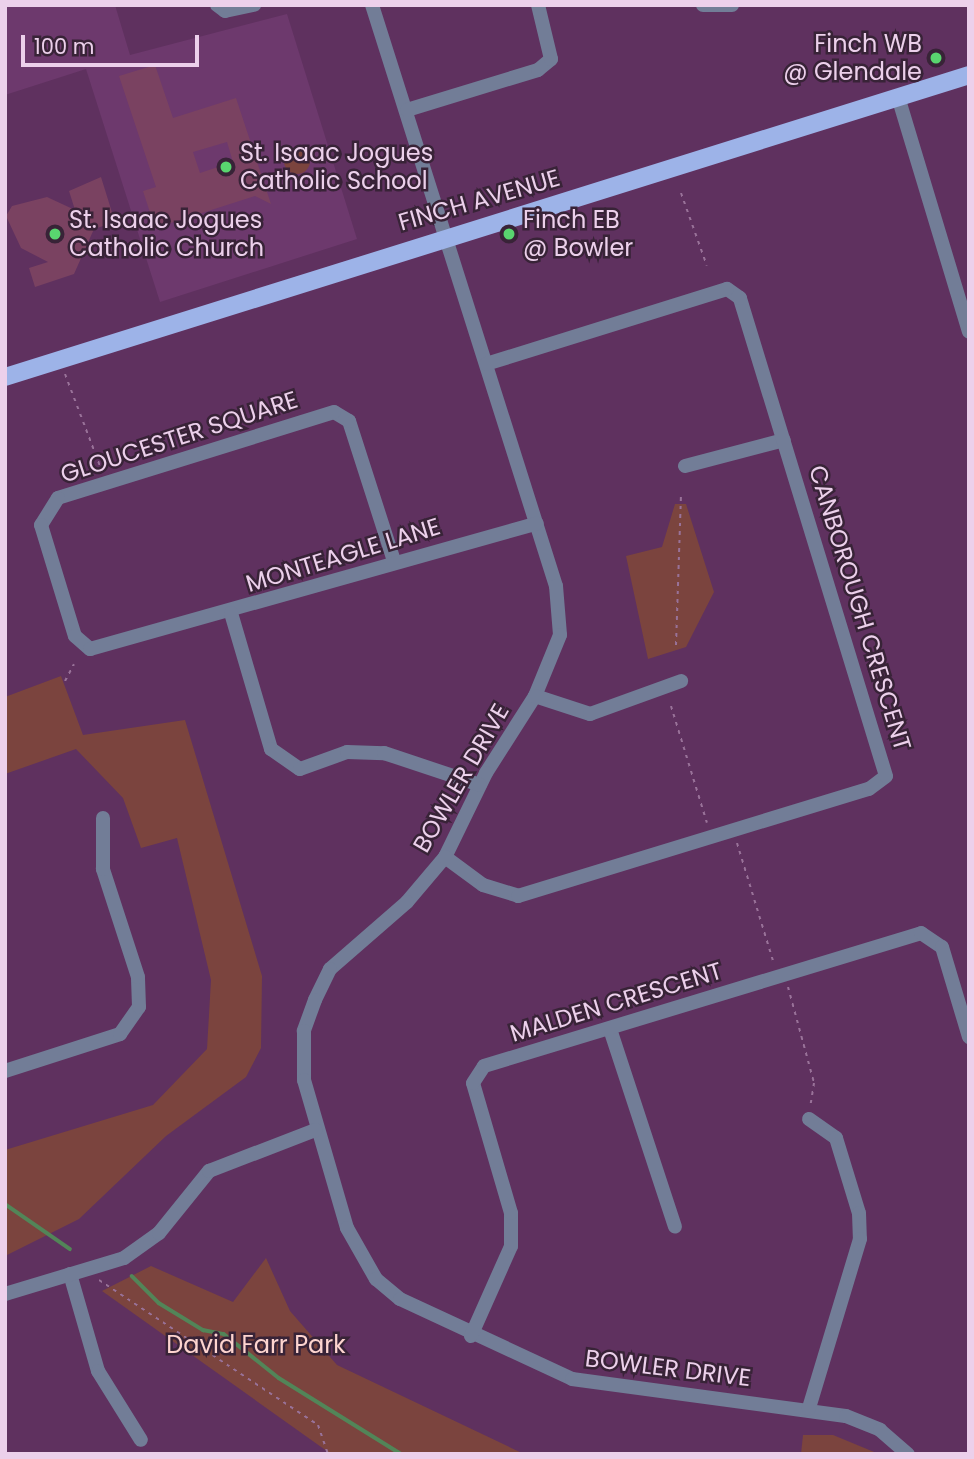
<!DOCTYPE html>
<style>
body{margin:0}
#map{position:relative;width:974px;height:1459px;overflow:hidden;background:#5f315f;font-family:Poppins,sans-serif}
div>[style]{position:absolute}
.built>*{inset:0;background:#6d396d}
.green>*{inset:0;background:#7b443e}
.round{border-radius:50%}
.stream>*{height:3.5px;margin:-1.75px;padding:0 1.75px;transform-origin:1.75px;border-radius:1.75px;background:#528558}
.building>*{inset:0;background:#7a4261}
.path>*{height:2px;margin-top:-1px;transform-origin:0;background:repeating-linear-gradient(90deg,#997299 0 3.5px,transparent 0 8.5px)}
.minor>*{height:14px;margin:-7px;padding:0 7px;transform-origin:7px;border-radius:7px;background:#727d97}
.major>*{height:18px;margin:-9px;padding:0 9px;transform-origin:9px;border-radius:9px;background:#9db3e8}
.dots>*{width:19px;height:19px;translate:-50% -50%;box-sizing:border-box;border:4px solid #382337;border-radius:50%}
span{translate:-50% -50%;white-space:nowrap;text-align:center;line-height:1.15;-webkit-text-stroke:5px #382337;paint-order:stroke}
.poi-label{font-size:24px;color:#ecd0eb}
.right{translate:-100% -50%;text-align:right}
.left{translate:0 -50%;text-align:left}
.street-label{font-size:24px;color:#ecd0eb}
.park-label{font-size:24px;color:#fdd4cf}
.frame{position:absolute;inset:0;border:7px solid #ecd0eb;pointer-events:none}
.scale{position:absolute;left:21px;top:35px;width:178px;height:32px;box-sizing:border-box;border:4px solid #ecd0eb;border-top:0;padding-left:9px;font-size:21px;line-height:24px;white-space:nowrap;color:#ecd0eb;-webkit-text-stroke:5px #382337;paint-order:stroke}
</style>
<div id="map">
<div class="built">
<i style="clip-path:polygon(5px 5px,115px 5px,130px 55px,287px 14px,357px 239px,160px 302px,86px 69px,5px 95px)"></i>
</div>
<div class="green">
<i class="round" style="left:284px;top:148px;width:26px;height:26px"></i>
<i style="clip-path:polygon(675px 504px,686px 504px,714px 592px,686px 647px,648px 659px,626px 556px,662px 547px)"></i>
<i style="clip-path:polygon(61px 676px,83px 735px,185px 720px,262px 976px,261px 1048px,246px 1077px,166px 1136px,79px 1219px,5px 1256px,5px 1150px,153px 1105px,207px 1049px,211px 980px,177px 838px,141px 848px,123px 798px,76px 749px,5px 774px,5px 697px)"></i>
<i style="clip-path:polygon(266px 1258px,290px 1311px,337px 1365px,524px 1454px,331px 1454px,102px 1291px,151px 1266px,233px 1302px)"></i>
<i style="clip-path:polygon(803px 1435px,833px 1435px,879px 1454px,801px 1454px)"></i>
</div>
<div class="stream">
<i style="left:5px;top:1204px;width:79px;rotate:34.7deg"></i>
<i style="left:132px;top:1276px;width:38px;rotate:45deg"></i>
<i style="left:159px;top:1303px;width:52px;rotate:31.5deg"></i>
<i style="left:203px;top:1330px;width:21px;rotate:11deg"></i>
<i style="left:224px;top:1334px;width:70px;rotate:38.7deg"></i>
<i style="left:279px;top:1378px;width:144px;rotate:31.9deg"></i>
</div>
<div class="building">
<i style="clip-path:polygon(evenodd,155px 65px,173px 118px,236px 98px,271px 204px,255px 196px,155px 228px,143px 191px,156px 187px,119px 76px,155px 65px,227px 142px,233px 162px,200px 173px,193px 152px,227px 142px)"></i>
<i style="clip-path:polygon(101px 177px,115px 222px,94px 229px,74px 274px,35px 287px,29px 268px,48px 262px,21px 248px,6px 216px,12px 206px,47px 197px,75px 210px,69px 191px)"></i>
</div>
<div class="path">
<i style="left:681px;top:193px;width:77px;rotate:70.4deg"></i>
<i style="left:65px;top:374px;width:102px;rotate:69.2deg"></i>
<i style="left:676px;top:645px;width:150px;rotate:-88.1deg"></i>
<i style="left:65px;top:681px;width:19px;rotate:-62deg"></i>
<i style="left:671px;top:706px;width:122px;rotate:72.9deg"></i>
<i style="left:737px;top:843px;width:127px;rotate:73deg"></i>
<i style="left:788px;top:987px;width:99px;rotate:74.8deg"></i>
<i style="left:814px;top:1083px;width:24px;rotate:99deg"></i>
<i style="left:99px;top:1280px;width:263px;rotate:33.5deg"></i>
<i style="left:318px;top:1425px;width:31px;rotate:71deg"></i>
</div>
<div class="minor">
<i style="left:217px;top:5px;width:10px;rotate:37deg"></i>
<i style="left:225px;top:11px;width:30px;rotate:-12deg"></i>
<i style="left:372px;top:5px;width:609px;rotate:72.43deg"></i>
<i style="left:556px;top:586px;width:49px;rotate:85.3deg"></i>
<i style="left:560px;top:635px;width:66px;rotate:112.3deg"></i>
<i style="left:535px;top:696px;width:91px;rotate:122.5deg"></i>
<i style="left:486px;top:773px;width:93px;rotate:116deg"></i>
<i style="left:445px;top:857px;width:59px;rotate:130.2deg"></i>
<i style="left:407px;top:902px;width:102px;rotate:139deg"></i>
<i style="left:330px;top:969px;width:34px;rotate:116deg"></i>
<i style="left:315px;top:1000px;width:33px;rotate:110deg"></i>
<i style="left:304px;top:1031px;width:49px;rotate:90deg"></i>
<i style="left:304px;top:1080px;width:154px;rotate:73.8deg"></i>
<i style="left:347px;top:1228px;width:59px;rotate:60.4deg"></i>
<i style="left:376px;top:1279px;width:31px;rotate:40deg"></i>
<i style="left:400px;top:1299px;width:190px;rotate:24.9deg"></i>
<i style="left:572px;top:1379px;width:276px;rotate:7.7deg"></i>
<i style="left:846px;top:1416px;width:37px;rotate:22deg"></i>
<i style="left:880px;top:1430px;width:37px;rotate:41deg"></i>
<i style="left:703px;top:5px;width:29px"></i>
<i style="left:899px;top:100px;width:242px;rotate:73.2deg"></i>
<i style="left:407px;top:110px;width:137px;rotate:-17deg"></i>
<i style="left:538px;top:70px;width:17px;rotate:-40deg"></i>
<i style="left:551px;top:59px;width:56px;rotate:-103.5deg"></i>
<i style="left:685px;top:466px;width:102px;rotate:-14.7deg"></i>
<i style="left:394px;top:561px;width:147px;rotate:-107.8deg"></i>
<i style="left:349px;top:421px;width:17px;rotate:-149deg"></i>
<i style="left:334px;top:412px;width:289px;rotate:162.7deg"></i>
<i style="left:58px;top:498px;width:32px;rotate:122deg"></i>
<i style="left:41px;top:525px;width:116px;rotate:73deg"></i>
<i style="left:75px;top:636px;width:20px;rotate:41deg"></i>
<i style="left:90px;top:649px;width:464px;rotate:-15.7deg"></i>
<i style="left:231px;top:613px;width:142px;rotate:73.6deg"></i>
<i style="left:271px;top:749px;width:35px;rotate:35deg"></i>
<i style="left:300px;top:769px;width:50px;rotate:-19.9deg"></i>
<i style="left:347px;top:752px;width:37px;rotate:2deg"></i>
<i style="left:384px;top:753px;width:101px;rotate:18.4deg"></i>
<i style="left:535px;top:696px;width:58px;rotate:18.1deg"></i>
<i style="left:590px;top:714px;width:97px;rotate:-19.9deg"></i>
<i style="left:445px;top:857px;width:47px;rotate:36.4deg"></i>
<i style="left:483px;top:885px;width:37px;rotate:17deg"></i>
<i style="left:518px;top:896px;width:367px;rotate:-17deg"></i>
<i style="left:869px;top:789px;width:21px;rotate:-37deg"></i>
<i style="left:886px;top:776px;width:500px;rotate:-107deg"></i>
<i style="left:740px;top:298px;width:16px;rotate:-145deg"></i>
<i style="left:727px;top:289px;width:252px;rotate:162.7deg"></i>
<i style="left:610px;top:1029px;width:208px;rotate:71.8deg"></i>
<i style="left:5px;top:1071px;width:121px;rotate:-17.8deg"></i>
<i style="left:120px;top:1034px;width:33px;rotate:-55deg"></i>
<i style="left:139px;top:1007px;width:30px;rotate:-92deg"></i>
<i style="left:138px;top:977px;width:114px;rotate:-108deg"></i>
<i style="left:103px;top:869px;width:51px;rotate:-90deg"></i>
<i style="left:809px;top:1119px;width:33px;rotate:35deg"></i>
<i style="left:836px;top:1138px;width:78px;rotate:73deg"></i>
<i style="left:859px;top:1213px;width:26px;rotate:88deg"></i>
<i style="left:860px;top:1239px;width:177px;rotate:106.8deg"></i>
<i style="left:70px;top:1274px;width:101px;rotate:73.9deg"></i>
<i style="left:98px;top:1371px;width:81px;rotate:58.1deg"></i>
<i style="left:5px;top:1294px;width:124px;rotate:-16.8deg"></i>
<i style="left:124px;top:1258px;width:43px;rotate:-35.5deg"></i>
<i style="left:159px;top:1233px;width:80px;rotate:-51.1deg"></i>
<i style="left:209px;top:1171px;width:114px;rotate:-21.1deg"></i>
<i style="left:471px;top:1336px;width:98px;rotate:-66deg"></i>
<i style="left:511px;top:1246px;width:33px;rotate:-90deg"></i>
<i style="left:511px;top:1213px;width:135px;rotate:-106.3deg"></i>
<i style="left:473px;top:1083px;width:20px;rotate:-57deg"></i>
<i style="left:484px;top:1066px;width:457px;rotate:-16.9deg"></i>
<i style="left:921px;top:933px;width:25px;rotate:34deg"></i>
<i style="left:942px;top:947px;width:94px;rotate:73.3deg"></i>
</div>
<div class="major">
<i style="left:5px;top:377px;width:1010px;rotate:-17.39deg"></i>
</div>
<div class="dots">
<i style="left:936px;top:58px;background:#59d56f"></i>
<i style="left:226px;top:167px;background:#59d56f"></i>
<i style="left:55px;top:234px;background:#59d56f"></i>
<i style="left:509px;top:234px;background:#59d56f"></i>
</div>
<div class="poi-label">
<span class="right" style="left:922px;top:58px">Finch WB<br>@ Glendale</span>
<span class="left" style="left:240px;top:167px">St. Isaac Jogues<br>Catholic School</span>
<span class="left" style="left:69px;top:234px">St. Isaac Jogues<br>Catholic Church</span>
<span class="left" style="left:523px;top:234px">Finch EB<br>@ Bowler</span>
</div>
<div class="street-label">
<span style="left:479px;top:200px;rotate:-16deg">FINCH AVENUE</span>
<span style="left:179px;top:437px;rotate:-18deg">GLOUCESTER SQUARE</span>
<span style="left:343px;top:555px;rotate:-17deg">MONTEAGLE LANE</span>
<span style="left:860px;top:608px;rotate:73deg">CANBOROUGH CRESCENT</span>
<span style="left:461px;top:778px;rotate:-60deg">BOWLER DRIVE</span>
<span style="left:616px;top:1002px;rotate:-17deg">MALDEN CRESCENT</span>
<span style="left:668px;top:1368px;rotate:7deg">BOWLER DRIVE</span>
</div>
<div class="park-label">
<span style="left:256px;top:1345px">David Farr Park</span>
</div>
<div class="frame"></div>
<div class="scale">100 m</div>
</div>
